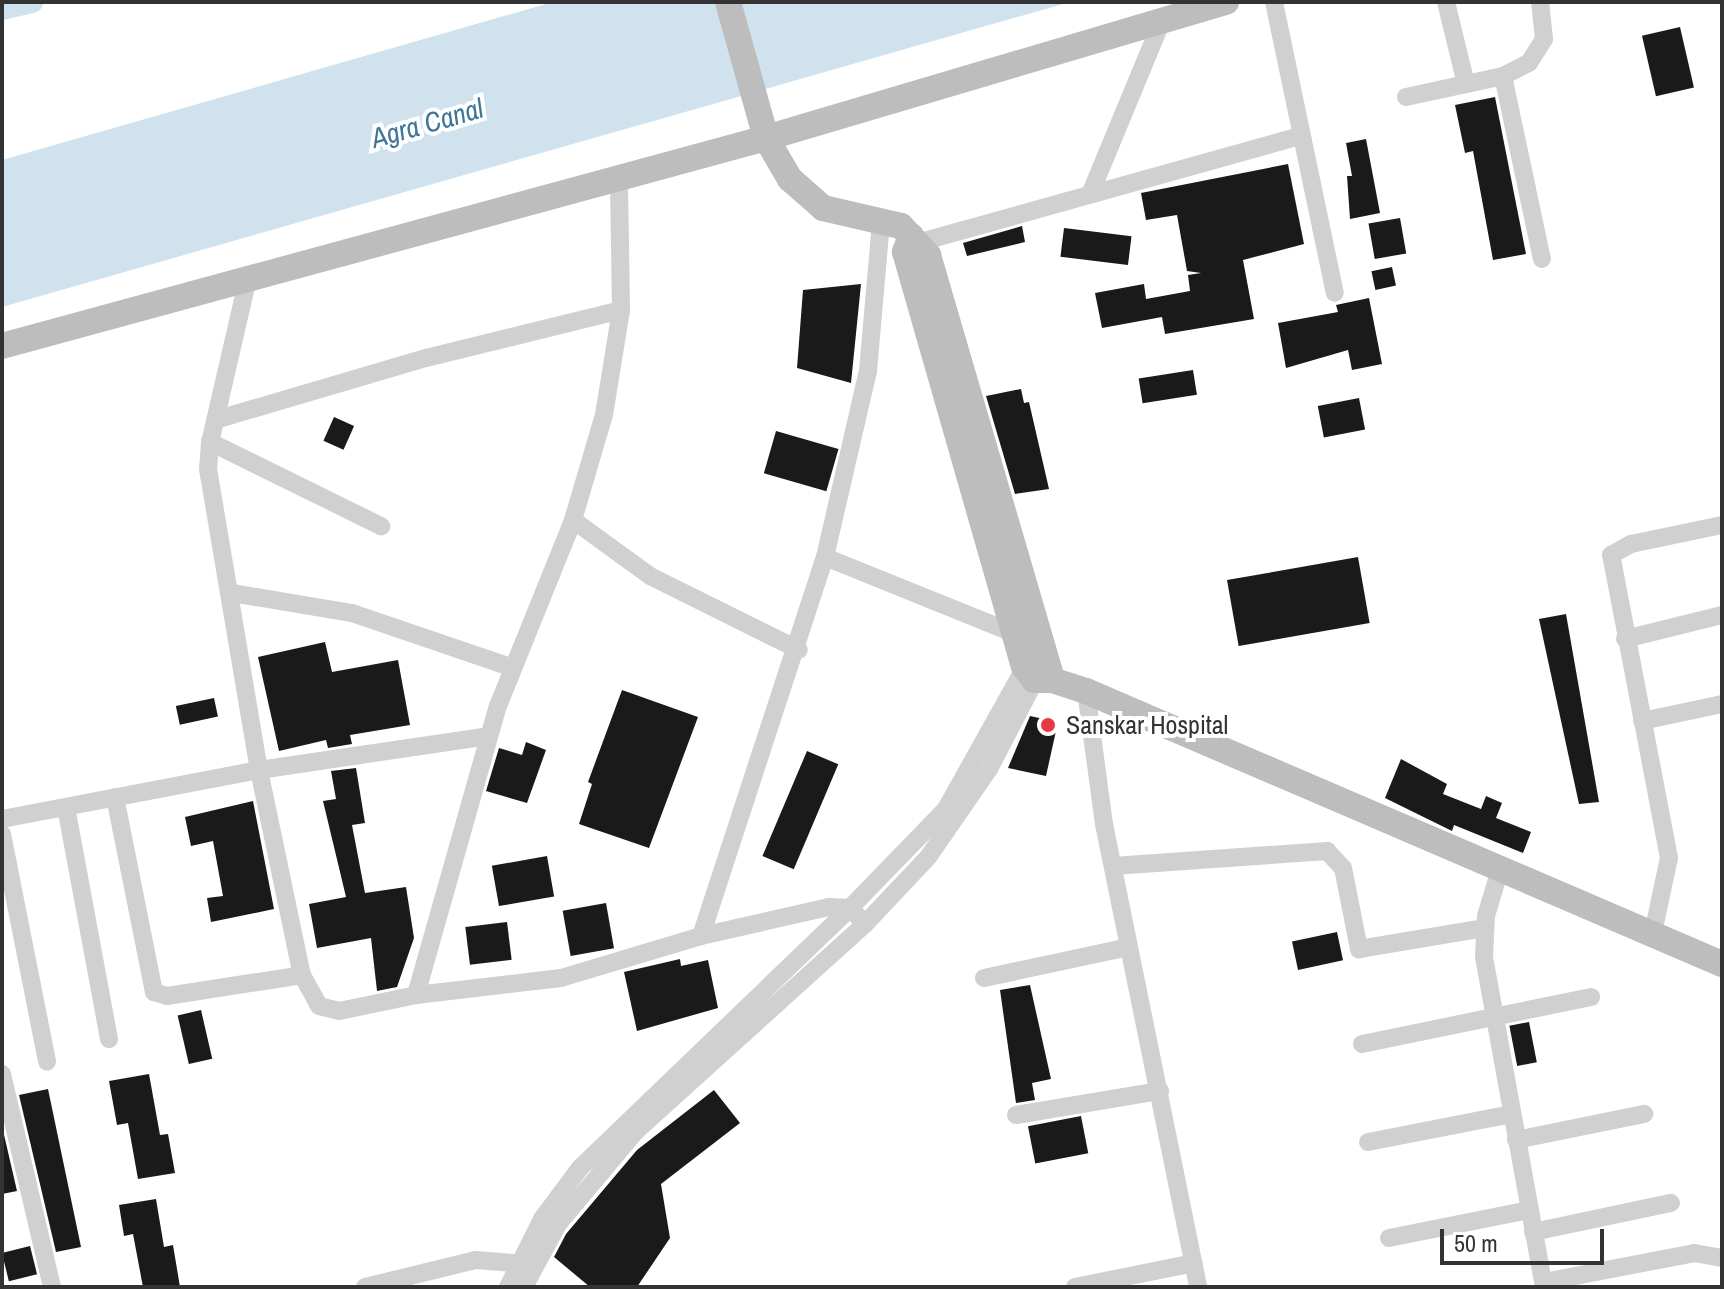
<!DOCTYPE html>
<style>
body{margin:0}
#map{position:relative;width:1724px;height:1289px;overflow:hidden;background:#fff;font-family:"Archivo Narrow",sans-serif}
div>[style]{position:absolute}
.water>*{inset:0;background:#cfe2ee}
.canal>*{height:22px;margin:-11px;padding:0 11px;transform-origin:11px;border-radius:11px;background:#cfe2ee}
.building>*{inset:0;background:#1a1a1a;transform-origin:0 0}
.street>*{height:18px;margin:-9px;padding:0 9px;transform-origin:9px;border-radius:9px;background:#d0d0d0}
.secondary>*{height:26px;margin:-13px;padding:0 13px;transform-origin:13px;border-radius:13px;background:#bdbdbd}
.dots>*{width:22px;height:22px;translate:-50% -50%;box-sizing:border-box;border:4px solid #fff;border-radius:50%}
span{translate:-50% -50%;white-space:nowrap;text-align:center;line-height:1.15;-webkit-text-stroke:8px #fff;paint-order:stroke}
.poi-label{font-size:26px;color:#333}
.left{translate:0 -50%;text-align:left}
.water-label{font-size:28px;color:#3f7597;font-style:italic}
.frame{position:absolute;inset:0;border:4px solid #333;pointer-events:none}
.scale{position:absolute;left:1440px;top:1229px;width:164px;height:36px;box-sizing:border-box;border:4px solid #333;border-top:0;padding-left:10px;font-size:24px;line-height:28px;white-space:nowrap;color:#333;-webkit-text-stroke:6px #fff;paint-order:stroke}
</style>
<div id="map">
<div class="water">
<i style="clip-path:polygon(553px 2px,1070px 2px,2px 307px,2px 160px)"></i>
</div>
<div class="canal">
<i style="left:2px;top:9px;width:31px;rotate:-13deg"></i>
</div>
<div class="building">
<i style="left:1680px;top:27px;width:62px;height:39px;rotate:77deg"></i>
<i style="clip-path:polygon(1495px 97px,1526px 254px,1493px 260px,1473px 151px,1465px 153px,1455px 105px)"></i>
<i style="clip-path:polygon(1366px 139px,1380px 213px,1350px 219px,1347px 176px,1352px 176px,1346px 143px)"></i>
<i style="clip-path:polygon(1288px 164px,1304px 244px,1243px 260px,1254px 319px,1165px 334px,1162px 317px,1102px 328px,1095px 293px,1144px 284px,1146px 299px,1190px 291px,1188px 275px,1201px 273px,1187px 271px,1177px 215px,1146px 220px,1141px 193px)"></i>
<i style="left:1400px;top:218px;width:36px;height:32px;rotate:80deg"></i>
<i style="clip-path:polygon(1022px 226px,1025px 242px,967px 256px,963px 243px)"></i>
<i style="left:1064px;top:228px;width:68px;height:29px;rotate:7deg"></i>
<i style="left:1392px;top:267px;width:19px;height:21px;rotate:78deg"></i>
<i style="clip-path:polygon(861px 284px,851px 383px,797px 368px,803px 290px)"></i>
<i style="clip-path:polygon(1369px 298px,1382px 364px,1352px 370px,1348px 350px,1286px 368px,1278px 323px,1338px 312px,1336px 305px)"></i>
<i style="left:1193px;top:370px;width:25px;height:55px;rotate:81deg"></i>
<i style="clip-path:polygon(1021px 389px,1024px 403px,1029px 402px,1049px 489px,1015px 494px,986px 396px)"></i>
<i style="left:1359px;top:398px;width:32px;height:42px;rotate:79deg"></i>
<i style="left:334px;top:417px;width:22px;height:26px;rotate:24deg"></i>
<i style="left:776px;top:431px;width:65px;height:44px;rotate:16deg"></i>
<i style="left:1358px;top:557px;width:67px;height:133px;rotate:80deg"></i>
<i style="clip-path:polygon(1566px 614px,1599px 802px,1579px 804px,1539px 619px)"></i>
<i style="clip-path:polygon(325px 642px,332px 672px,398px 660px,410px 725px,350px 735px,352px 744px,328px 748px,326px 740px,279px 751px,258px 657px)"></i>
<i style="clip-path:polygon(622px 690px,698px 717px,649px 848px,579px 824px,592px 784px,588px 782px)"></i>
<i style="left:214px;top:698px;width:19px;height:39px;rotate:78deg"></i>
<i style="clip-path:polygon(1030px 716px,1058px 722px,1046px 776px,1008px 768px)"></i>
<i style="clip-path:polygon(526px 742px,546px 750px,527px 803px,486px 791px,499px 748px,522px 755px)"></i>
<i style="left:807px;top:751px;width:34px;height:114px;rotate:23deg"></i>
<i style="clip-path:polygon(1401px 759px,1447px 784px,1443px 794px,1481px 809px,1486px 796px,1502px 803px,1496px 818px,1531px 832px,1523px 853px,1454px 825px,1452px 831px,1385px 798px)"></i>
<i style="clip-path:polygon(356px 768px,365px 823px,352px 825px,365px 893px,406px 887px,414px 938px,397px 987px,377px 991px,371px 938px,317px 948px,309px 904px,346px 897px,323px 801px,336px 799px,331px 771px)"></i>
<i style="clip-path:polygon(253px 801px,274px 909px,211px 922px,207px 898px,223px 896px,213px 841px,191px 846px,185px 817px)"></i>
<i style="left:547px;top:856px;width:41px;height:56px;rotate:80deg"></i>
<i style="left:606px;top:903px;width:46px;height:44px;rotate:80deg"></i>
<i style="left:507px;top:922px;width:38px;height:42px;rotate:83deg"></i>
<i style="left:1337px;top:932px;width:29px;height:46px;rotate:78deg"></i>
<i style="clip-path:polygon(680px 959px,681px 966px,708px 960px,718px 1008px,637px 1031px,624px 972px)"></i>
<i style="clip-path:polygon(1030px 985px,1051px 1079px,1032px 1083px,1035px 1100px,1016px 1103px,1000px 990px)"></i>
<i style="left:201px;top:1010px;width:50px;height:24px;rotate:77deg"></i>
<i style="left:1529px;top:1022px;width:41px;height:20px;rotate:79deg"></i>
<i style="clip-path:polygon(149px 1074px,160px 1135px,168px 1134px,175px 1173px,138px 1179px,128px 1123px,117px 1125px,109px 1081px)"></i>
<i style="clip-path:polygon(48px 1089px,81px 1247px,56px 1252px,19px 1095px)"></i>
<i style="clip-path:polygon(714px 1090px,740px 1123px,661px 1184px,670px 1238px,637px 1287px,590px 1287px,554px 1257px,566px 1234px,637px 1150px)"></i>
<i style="left:1081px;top:1116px;width:38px;height:54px;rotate:79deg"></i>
<i style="clip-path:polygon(2px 1126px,17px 1191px,2px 1194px)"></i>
<i style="clip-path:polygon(156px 1199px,164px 1247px,173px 1245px,180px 1287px,143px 1287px,133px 1234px,124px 1236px,119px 1205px)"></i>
<i style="left:30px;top:1246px;width:29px;height:29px;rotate:76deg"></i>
</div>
<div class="street">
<i style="left:1274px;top:2px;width:297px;rotate:78.2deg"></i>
<i style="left:1446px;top:2px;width:84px;rotate:76.3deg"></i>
<i style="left:1503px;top:76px;width:187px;rotate:78deg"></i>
<i style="left:1406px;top:97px;width:99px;rotate:-12.2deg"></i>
<i style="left:1503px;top:76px;width:29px;rotate:-27deg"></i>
<i style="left:1529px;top:63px;width:28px;rotate:-58deg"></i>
<i style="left:1544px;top:39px;width:37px;rotate:-96deg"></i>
<i style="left:1091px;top:192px;width:185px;rotate:-67.5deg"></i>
<i style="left:917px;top:243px;width:399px;rotate:-15.6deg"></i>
<i style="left:248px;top:278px;width:168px;rotate:103deg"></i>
<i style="left:210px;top:442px;width:27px;rotate:94deg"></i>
<i style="left:208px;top:469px;width:305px;rotate:80.4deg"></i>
<i style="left:259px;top:770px;width:209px;rotate:78.2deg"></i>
<i style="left:302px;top:975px;width:35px;rotate:61deg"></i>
<i style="left:319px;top:1006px;width:21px;rotate:14deg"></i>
<i style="left:339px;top:1011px;width:79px;rotate:-11.7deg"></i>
<i style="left:416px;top:995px;width:146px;rotate:-6.7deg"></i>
<i style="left:561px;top:978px;width:146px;rotate:-16.7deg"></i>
<i style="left:701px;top:936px;width:131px;rotate:-12.8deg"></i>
<i style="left:829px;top:907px;width:21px;rotate:3deg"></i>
<i style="left:850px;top:908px;width:22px;rotate:47deg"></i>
<i style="left:215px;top:420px;width:220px;rotate:-16.4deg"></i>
<i style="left:426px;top:358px;width:201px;rotate:-13.8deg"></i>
<i style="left:210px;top:442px;width:191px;rotate:26.2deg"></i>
<i style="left:573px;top:520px;width:95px;rotate:36deg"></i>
<i style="left:650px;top:576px;width:166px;rotate:26.4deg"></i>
<i style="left:825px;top:557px;width:206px;rotate:22deg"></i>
<i style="left:232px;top:593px;width:122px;rotate:9.5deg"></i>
<i style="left:352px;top:613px;width:168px;rotate:18.8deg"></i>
<i style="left:1625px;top:639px;width:100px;rotate:-13.9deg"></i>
<i style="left:1086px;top:691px;width:134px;rotate:82.3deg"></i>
<i style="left:1104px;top:824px;width:472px;rotate:78.5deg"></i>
<i style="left:1642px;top:721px;width:82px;rotate:-12deg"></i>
<i style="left:115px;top:797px;width:199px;rotate:78.7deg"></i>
<i style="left:154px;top:992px;width:14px;rotate:17deg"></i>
<i style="left:167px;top:996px;width:137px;rotate:-8.8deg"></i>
<i style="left:66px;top:807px;width:236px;rotate:79.5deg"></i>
<i style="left:2px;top:819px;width:262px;rotate:-10.8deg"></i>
<i style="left:259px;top:770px;width:232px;rotate:-8.4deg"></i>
<i style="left:2px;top:834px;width:232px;rotate:78.8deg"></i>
<i style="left:1113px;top:866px;width:215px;rotate:-4deg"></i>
<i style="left:1327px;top:851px;width:23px;rotate:47deg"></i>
<i style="left:1343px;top:868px;width:83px;rotate:78.8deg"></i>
<i style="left:1359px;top:949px;width:128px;rotate:-9.5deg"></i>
<i style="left:1501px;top:866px;width:52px;rotate:106.7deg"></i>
<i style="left:1486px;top:916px;width:41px;rotate:92.8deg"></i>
<i style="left:1484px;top:957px;width:335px;rotate:79.7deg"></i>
<i style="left:1653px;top:933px;width:77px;rotate:-78deg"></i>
<i style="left:1669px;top:858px;width:309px;rotate:-100.8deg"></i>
<i style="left:1611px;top:555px;width:23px;rotate:-29deg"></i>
<i style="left:1631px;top:544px;width:93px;rotate:-11.8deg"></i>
<i style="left:701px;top:936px;width:399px;rotate:-71.9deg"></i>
<i style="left:825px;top:557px;width:191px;rotate:-77deg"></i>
<i style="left:868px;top:371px;width:151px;rotate:-85deg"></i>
<i style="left:984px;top:978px;width:147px;rotate:-12.1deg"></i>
<i style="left:416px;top:995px;width:300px;rotate:-74.2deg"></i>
<i style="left:498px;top:706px;width:201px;rotate:-68deg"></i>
<i style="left:573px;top:520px;width:109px;rotate:-73.6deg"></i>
<i style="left:604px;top:415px;width:106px;rotate:-80.8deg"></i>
<i style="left:621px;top:310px;width:133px;rotate:-90.9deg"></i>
<i style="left:1362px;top:1044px;width:234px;rotate:-11.6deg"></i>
<i style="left:2px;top:1074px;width:219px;rotate:76.8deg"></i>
<i style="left:1016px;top:1115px;width:146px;rotate:-9.5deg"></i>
<i style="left:1516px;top:1140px;width:131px;rotate:-11.5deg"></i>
<i style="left:1368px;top:1142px;width:147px;rotate:-11deg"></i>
<i style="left:1533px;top:1232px;width:141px;rotate:-11.9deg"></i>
<i style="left:1389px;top:1238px;width:143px;rotate:-11.3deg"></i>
<i style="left:1544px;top:1282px;width:153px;rotate:-10.9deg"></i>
<i style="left:1694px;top:1253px;width:28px;rotate:10deg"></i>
<i style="left:365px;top:1287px;width:114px;rotate:-13.7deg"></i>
<i style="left:476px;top:1260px;width:51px;rotate:4.5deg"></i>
<i style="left:508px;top:1287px;width:76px;rotate:-63.4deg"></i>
<i style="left:542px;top:1219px;width:64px;rotate:-53.3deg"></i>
<i style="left:580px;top:1168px;width:375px;rotate:-43.9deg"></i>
<i style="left:850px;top:908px;width:138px;rotate:-45.9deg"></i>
<i style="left:946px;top:809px;width:173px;rotate:-60.9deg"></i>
<i style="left:524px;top:1287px;width:72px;rotate:-61.6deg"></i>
<i style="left:558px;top:1224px;width:121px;rotate:-50deg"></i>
<i style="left:636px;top:1131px;width:309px;rotate:-42.1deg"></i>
<i style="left:865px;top:924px;width:93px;rotate:-46.7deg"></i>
<i style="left:929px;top:856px;width:106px;rotate:-55.4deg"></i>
<i style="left:989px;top:769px;width:108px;rotate:-62.5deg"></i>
<i style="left:1075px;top:1287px;width:121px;rotate:-11.4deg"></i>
</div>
<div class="secondary">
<i style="left:728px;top:2px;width:141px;rotate:74.4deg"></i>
<i style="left:766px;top:138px;width:48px;rotate:59.7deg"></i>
<i style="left:790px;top:179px;width:44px;rotate:41.3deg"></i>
<i style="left:823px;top:208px;width:80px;rotate:13deg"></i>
<i style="left:901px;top:226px;width:40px;rotate:47deg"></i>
<i style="left:928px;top:255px;width:443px;rotate:73.7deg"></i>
<i style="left:911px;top:236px;width:17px;rotate:111deg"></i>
<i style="left:905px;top:252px;width:431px;rotate:74deg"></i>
<i style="left:1024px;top:666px;width:17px;rotate:54deg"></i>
<i style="left:1034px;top:680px;width:18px"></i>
<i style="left:1052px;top:680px;width:36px;rotate:18deg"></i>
<i style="left:1086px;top:691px;width:692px;rotate:23.23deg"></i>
<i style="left:2px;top:346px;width:792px;rotate:-15.23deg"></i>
<i style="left:766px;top:138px;width:480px;rotate:-16.5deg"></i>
</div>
<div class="dots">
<i style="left:1048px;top:725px;background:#e63946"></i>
</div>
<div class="poi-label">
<span class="left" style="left:1066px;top:725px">Sanskar Hospital</span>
</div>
<div class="water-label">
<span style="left:427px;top:123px;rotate:-16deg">Agra Canal</span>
</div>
<div class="frame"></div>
<div class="scale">50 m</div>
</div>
